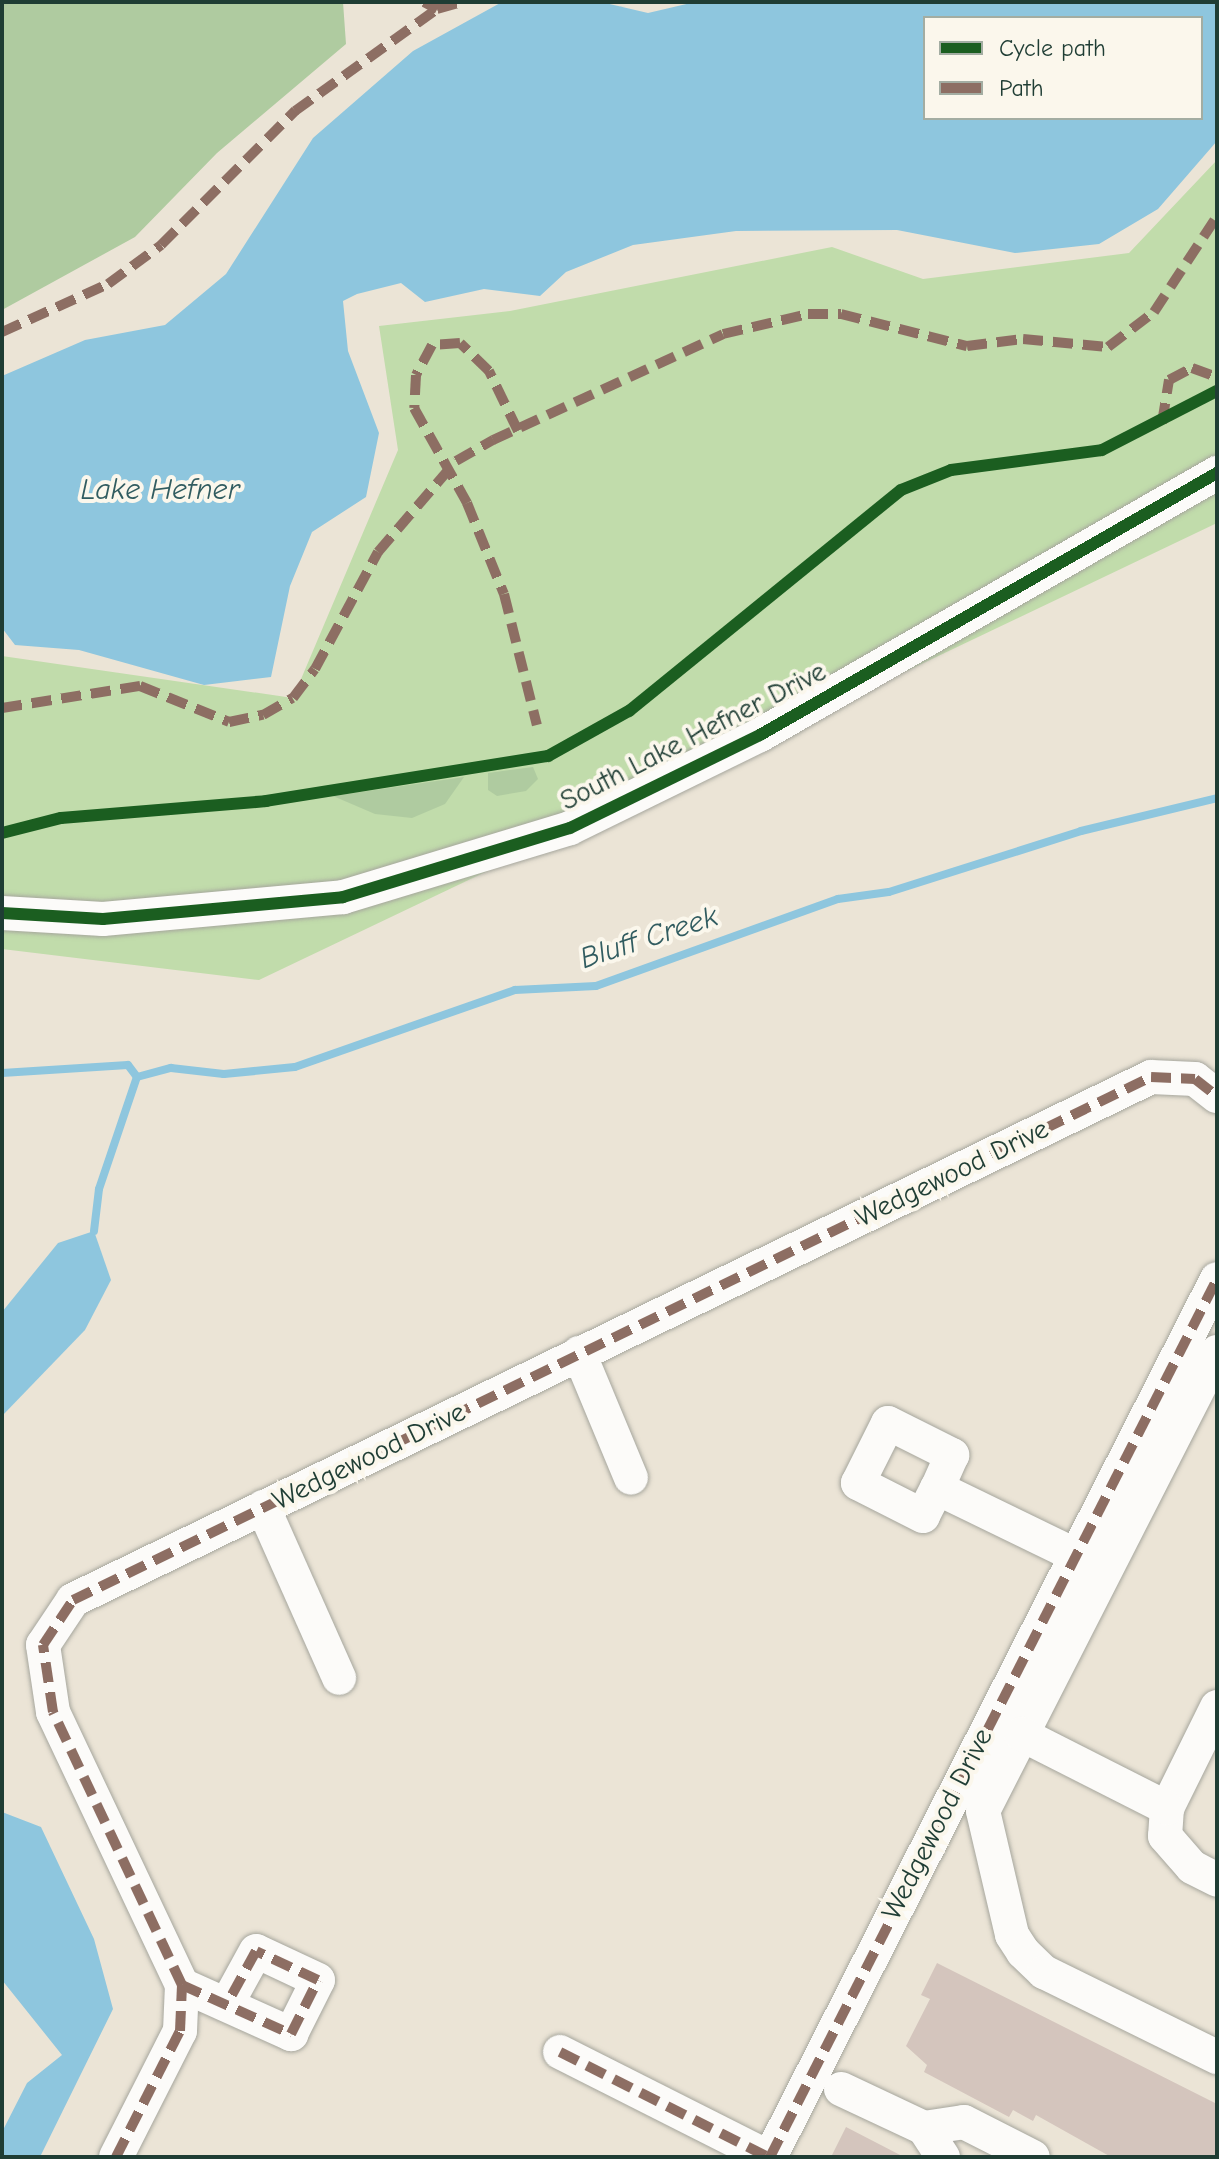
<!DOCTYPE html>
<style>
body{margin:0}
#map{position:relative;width:1219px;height:2159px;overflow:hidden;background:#ebe4d6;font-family:"Comic Neue",sans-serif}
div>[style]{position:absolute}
.green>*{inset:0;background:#c1dcab}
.forest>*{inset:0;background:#afcba0}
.water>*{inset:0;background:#8ec6de}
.stream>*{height:8px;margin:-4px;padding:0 4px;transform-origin:4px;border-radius:4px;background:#8ec6de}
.building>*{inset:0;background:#d4c5bd}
.roads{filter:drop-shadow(0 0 2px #a6a69d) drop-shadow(0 0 2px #a6a69d)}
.minor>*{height:34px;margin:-17px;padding:0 17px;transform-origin:17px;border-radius:17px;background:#fcfbf9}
.quiet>*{height:10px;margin-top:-5px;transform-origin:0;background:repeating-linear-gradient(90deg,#8d6e63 0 20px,transparent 0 30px)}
.cycleway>*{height:12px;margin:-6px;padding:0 6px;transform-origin:6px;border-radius:6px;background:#1b5e20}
span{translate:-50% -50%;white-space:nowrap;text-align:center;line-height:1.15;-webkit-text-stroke:8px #fbf7ec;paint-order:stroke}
.street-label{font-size:28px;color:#1f3d34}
.water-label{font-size:30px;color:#315c60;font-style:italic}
.frame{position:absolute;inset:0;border:4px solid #1f3d34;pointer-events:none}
.legend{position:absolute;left:923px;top:16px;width:280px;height:104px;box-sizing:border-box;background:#fbf7ec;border:2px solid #a3ada2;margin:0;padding:10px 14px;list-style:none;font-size:24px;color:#1f3d34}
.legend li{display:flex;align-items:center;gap:16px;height:40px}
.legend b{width:40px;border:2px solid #a3ada2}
</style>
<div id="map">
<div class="green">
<i style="clip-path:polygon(1217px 160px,1217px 523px,259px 980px,2px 949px,2px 656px,293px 698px,398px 450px,379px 326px,510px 311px,832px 247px,923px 279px,1129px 253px)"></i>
</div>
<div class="forest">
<i style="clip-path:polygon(2px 2px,343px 2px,346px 44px,217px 153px,135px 237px,2px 310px)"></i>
<i style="clip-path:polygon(533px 767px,538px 779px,526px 791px,497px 796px,488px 790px,488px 773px)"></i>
<i style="clip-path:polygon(464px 777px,445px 804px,412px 818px,375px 814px,333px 796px)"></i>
</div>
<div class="water">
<i style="clip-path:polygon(evenodd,502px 2px,601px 2px,648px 13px,695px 2px,1217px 2px,1217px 141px,1158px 209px,1099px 244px,1015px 253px,897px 230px,736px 231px,633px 245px,566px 272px,540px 296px,484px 289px,425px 302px,401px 283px,357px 294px,343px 301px,348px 351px,379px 433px,366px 497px,312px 532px,290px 586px,271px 677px,204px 685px,79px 650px,15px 645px,2px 628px,2px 376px,85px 340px,165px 325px,226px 274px,313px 138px,413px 51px,502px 2px,925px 18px,1201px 18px,1201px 118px,925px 118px,925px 18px)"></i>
<i style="clip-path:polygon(94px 1231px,111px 1280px,85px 1330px,2px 1416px,2px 1312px,58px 1243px)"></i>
<i style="clip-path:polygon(2px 1812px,41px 1827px,94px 1939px,113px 2009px,40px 2157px,2px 2157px,2px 2132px,27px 2083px,62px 2055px,2px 1980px)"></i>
</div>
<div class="stream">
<i style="left:2px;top:1073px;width:126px;rotate:-3.6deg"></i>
<i style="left:128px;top:1065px;width:15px;rotate:53deg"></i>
<i style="left:137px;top:1077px;width:35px;rotate:-15deg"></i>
<i style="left:171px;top:1068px;width:53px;rotate:6.5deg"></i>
<i style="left:224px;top:1074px;width:71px;rotate:-5.6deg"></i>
<i style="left:295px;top:1067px;width:233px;rotate:-19.3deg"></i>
<i style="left:515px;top:990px;width:81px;rotate:-2.8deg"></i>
<i style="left:596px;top:986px;width:257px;rotate:-19.8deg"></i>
<i style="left:838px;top:899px;width:51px;rotate:-7.8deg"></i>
<i style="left:889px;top:892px;width:201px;rotate:-17.6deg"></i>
<i style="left:1081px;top:831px;width:140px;rotate:-13.6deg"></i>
<i style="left:94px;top:1231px;width:42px;rotate:-83.2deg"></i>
<i style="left:99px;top:1189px;width:118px;rotate:-71.3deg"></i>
</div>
<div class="building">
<i style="clip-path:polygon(937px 1963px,1217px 2104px,1217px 2157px,1111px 2157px,1036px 2115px,1033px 2121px,1013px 2110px,1009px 2117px,924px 2072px,927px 2065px,906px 2046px,930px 1999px,921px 1995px)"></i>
<i style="clip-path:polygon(846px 2127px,904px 2157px,831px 2157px)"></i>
</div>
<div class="roads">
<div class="minor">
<i style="left:2px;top:913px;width:101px;rotate:3.4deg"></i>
<i style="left:103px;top:919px;width:241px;rotate:-5.2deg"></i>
<i style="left:343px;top:897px;width:237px;rotate:-16.9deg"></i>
<i style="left:570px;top:828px;width:212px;rotate:-26.1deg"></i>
<i style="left:760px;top:735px;width:527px;rotate:-29.83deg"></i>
<i style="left:1217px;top:1352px;width:515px;rotate:117.01deg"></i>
<i style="left:983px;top:1811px;width:127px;rotate:76.8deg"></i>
<i style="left:1012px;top:1935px;width:20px;rotate:57deg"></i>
<i style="left:1023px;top:1952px;width:29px;rotate:44deg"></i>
<i style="left:1044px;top:1972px;width:193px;rotate:26.2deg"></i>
<i style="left:579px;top:1353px;width:135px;rotate:67.4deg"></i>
<i style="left:937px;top:1488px;width:31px;rotate:117deg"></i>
<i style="left:923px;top:1516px;width:73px;rotate:-153.1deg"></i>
<i style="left:858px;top:1483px;width:67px;rotate:-63.4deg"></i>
<i style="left:888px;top:1423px;width:72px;rotate:26.6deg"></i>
<i style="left:952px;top:1455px;width:36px;rotate:114deg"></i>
<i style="left:937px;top:1488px;width:151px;rotate:25.9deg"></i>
<i style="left:263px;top:1507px;width:187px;rotate:66deg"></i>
<i style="left:1217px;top:1707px;width:113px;rotate:116.3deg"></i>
<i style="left:1167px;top:1808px;width:28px;rotate:94deg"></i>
<i style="left:1165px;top:1836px;width:41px;rotate:48.9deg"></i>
<i style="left:1192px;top:1867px;width:28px;rotate:27deg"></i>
<i style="left:1021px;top:1734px;width:164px;rotate:26.9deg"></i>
<i style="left:182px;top:1985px;width:120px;rotate:24.2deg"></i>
<i style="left:291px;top:2034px;width:60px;rotate:-63.4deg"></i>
<i style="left:318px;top:1980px;width:68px;rotate:-154.9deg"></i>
<i style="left:256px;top:1951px;width:58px;rotate:118.8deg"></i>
<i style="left:560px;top:2052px;width:233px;rotate:26.8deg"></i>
<i style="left:841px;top:2089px;width:92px;rotate:25.2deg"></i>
<i style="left:924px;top:2128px;width:35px;rotate:57deg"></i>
<i style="left:924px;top:2128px;width:40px;rotate:-8.5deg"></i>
<i style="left:964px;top:2122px;width:77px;rotate:26.9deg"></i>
<i style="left:116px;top:2157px;width:141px;rotate:-63.1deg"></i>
<i style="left:180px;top:2031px;width:46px;rotate:-87.5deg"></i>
<i style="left:182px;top:1985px;width:302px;rotate:-115.3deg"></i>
<i style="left:53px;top:1712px;width:68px;rotate:-98.5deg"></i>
<i style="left:43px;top:1645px;width:54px;rotate:-56.3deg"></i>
<i style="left:73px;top:1600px;width:1198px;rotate:-25.88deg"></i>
<i style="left:1151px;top:1077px;width:44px;rotate:2.6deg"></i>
<i style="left:1195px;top:1079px;width:28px;rotate:38deg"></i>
<i style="left:770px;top:2157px;width:985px;rotate:-63.02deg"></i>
</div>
</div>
<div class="quiet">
<i style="left:424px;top:2px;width:15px;rotate:28deg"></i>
<i style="left:437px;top:9px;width:26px;rotate:-16deg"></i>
<i style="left:2px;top:332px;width:116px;rotate:-24.4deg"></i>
<i style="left:108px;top:284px;width:66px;rotate:-36.3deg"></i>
<i style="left:161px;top:245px;width:190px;rotate:-45deg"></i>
<i style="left:295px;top:111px;width:175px;rotate:-35.7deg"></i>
<i style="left:1162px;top:423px;width:44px;rotate:-80.8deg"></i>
<i style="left:1169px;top:380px;width:26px;rotate:-28deg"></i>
<i style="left:1192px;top:368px;width:27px;rotate:20deg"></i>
<i style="left:518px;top:431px;width:67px;rotate:-115.8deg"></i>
<i style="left:489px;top:371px;width:40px;rotate:-136deg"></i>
<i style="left:460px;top:343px;width:28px;rotate:176deg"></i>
<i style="left:432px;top:345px;width:34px;rotate:118deg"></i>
<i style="left:416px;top:375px;width:33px;rotate:93deg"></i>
<i style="left:414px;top:408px;width:109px;rotate:60.8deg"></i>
<i style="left:467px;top:503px;width:98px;rotate:67.9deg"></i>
<i style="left:504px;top:594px;width:135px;rotate:75.9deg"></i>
<i style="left:2px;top:708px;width:140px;rotate:-9.1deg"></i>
<i style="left:140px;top:686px;width:96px;rotate:22deg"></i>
<i style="left:229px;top:722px;width:35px;rotate:-12deg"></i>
<i style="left:263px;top:715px;width:34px;rotate:-30deg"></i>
<i style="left:293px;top:698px;width:36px;rotate:-53deg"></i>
<i style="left:315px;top:669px;width:133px;rotate:-61.7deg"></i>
<i style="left:378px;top:552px;width:120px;rotate:-49.4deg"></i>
<i style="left:456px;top:461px;width:43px;rotate:-29.6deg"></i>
<i style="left:493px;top:440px;width:253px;rotate:-24.7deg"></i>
<i style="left:723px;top:334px;width:87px;rotate:-13.2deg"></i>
<i style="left:808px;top:314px;width:33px"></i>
<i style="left:841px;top:314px;width:130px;rotate:14.3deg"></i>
<i style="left:967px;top:346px;width:56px;rotate:-7.1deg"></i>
<i style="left:1023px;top:339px;width:85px;rotate:5.4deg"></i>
<i style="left:1108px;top:347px;width:58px;rotate:-37.3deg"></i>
<i style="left:1154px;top:312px;width:115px;rotate:-56.7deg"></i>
<i style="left:182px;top:1985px;width:120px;rotate:24.2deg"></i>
<i style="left:291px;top:2034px;width:60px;rotate:-63.4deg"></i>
<i style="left:318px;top:1980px;width:68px;rotate:-154.9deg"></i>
<i style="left:256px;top:1951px;width:58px;rotate:118.8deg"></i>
<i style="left:560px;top:2052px;width:233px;rotate:26.8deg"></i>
<i style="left:116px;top:2157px;width:141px;rotate:-63.1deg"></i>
<i style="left:180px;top:2031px;width:46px;rotate:-87.5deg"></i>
<i style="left:182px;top:1985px;width:302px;rotate:-115.3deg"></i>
<i style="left:53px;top:1712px;width:68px;rotate:-98.5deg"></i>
<i style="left:43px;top:1645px;width:54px;rotate:-56.3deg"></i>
<i style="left:73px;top:1600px;width:1198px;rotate:-25.88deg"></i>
<i style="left:1151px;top:1077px;width:44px;rotate:2.6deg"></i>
<i style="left:1195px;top:1079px;width:28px;rotate:38deg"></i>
<i style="left:770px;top:2157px;width:985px;rotate:-63.02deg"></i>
</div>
<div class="cycleway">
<i style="left:2px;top:833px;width:61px;rotate:-14.3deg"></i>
<i style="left:61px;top:818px;width:206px;rotate:-4.7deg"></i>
<i style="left:266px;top:801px;width:286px;rotate:-9.1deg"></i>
<i style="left:548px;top:756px;width:93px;rotate:-29.1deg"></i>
<i style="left:629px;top:711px;width:350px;rotate:-39.1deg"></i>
<i style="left:901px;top:490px;width:54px;rotate:-21.8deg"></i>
<i style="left:951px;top:470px;width:152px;rotate:-7.5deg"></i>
<i style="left:1102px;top:450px;width:129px;rotate:-27.2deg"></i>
<i style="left:2px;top:913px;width:101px;rotate:3.4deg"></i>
<i style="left:103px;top:919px;width:241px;rotate:-5.2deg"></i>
<i style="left:343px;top:897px;width:237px;rotate:-16.9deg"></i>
<i style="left:570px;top:828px;width:212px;rotate:-26.1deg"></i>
<i style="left:760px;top:735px;width:527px;rotate:-29.83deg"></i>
</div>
<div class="street-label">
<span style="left:693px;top:736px;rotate:-27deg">South Lake Hefner Drive</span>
<span style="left:952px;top:1173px;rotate:-26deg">Wedgewood Drive</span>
<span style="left:369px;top:1456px;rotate:-26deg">Wedgewood Drive</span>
<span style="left:937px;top:1824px;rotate:-63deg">Wedgewood Drive</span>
</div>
<div class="water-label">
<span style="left:160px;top:490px">Lake Hefner</span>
<span style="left:649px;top:938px;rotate:-18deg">Bluff Creek</span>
</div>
<div class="frame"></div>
<ul class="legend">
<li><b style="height:10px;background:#1b5e20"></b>Cycle path</li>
<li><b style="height:10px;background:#8d6e63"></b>Path</li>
</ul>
</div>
